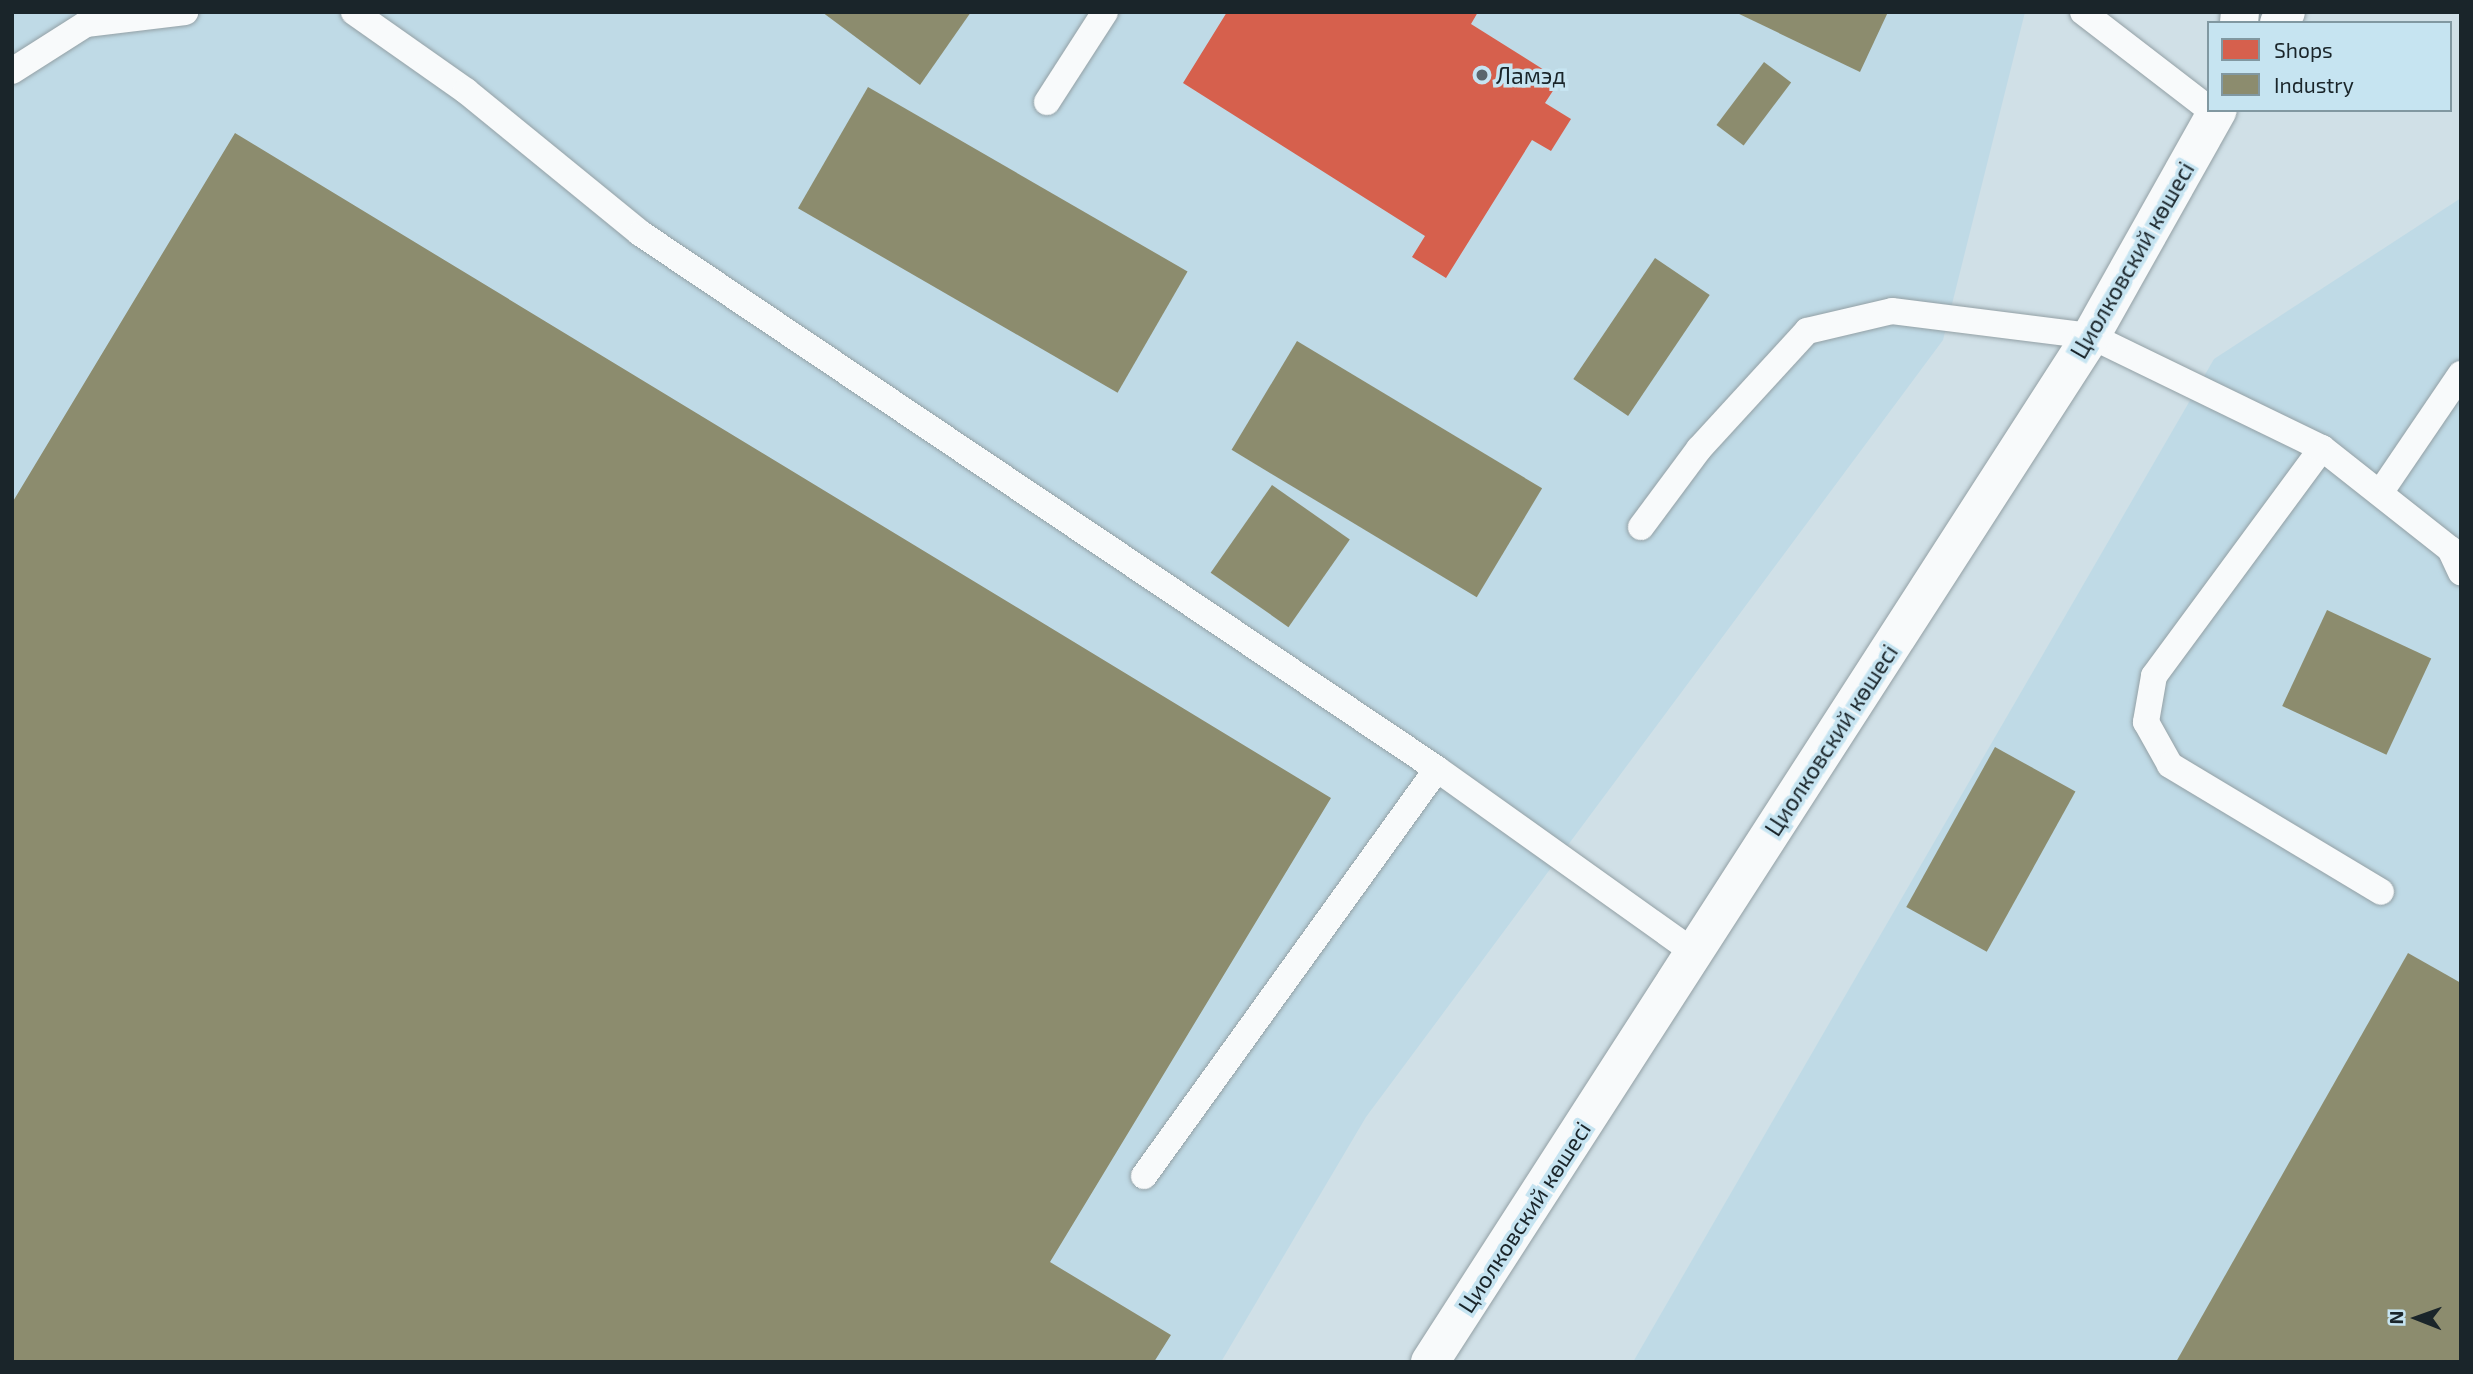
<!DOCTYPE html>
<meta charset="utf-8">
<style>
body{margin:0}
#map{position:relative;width:2473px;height:1374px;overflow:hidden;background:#d0e0e7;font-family:"Exo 2",sans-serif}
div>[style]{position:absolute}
.built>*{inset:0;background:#bfdae6}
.shops>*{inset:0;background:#d6604d}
.industry>*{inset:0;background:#8c8c6e;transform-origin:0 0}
.roads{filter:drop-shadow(0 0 2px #93a0a5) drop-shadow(0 0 2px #93a0a5)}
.service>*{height:26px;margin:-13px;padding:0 13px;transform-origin:13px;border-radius:13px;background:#f8fafb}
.tertiary>*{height:38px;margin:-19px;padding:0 19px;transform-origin:19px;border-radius:19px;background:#f8fafb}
.secondary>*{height:38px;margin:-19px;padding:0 19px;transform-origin:19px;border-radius:19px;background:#f8fafb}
.dots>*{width:19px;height:19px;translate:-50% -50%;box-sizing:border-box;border:4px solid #c6e4f1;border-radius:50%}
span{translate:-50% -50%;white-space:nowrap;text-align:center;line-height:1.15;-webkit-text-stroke:7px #c6e4f1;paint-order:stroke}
.poi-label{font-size:23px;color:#1a252a}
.left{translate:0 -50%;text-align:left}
.street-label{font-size:23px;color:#1a252a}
.frame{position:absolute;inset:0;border:14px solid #1a252a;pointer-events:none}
.legend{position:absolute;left:2207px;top:21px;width:245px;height:91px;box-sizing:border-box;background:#c6e4f1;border:2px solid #8198a1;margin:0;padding:9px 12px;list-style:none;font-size:21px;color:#1a252a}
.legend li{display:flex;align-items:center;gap:14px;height:35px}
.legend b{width:35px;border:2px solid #8198a1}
.north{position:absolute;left:2382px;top:1283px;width:70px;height:70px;-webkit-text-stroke:5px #c6e4f1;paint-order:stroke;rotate:271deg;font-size:19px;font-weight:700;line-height:28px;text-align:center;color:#1a252a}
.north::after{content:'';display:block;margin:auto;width:24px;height:32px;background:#1a252a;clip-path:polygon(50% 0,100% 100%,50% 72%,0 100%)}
</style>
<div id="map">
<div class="built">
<i style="clip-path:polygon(12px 12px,2025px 12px,1943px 340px,1366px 1117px,1221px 1362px,12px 1362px)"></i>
<i style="clip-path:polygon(2461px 198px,2461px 1362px,1633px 1362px,2214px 359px)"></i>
</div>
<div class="shops">
<i style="clip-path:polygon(1227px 12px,1478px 12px,1471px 24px,1560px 80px,1545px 103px,1571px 119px,1551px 151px,1532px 140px,1446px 278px,1412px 257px,1425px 236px,1183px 83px)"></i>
</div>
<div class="industry">
<i style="clip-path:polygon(822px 12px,971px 12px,920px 85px)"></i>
<i style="clip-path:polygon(1735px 12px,1888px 12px,1860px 72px)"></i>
<i style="left:1764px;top:62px;width:34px;height:79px;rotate:37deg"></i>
<i style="left:868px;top:87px;width:369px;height:140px;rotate:30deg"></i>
<i style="clip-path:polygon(235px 133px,1331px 798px,1050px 1262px,1171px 1335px,1154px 1362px,12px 1362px,12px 503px)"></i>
<i style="left:1655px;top:258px;width:66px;height:146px;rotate:34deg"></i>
<i style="left:1297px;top:341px;width:286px;height:127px;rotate:31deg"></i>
<i style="left:1272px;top:485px;width:95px;height:107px;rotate:35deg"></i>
<i style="left:2327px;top:610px;width:115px;height:106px;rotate:25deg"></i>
<i style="left:1995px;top:747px;width:92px;height:183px;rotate:29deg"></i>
<i style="clip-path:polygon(2408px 953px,2461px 983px,2461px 1362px,2176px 1362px)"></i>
</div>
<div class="roads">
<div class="service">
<i style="left:354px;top:12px;width:137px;rotate:35.2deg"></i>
<i style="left:466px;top:91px;width:225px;rotate:39.2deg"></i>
<i style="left:640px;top:233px;width:960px;rotate:33.92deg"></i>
<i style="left:2083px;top:12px;width:159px;rotate:37.6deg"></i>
<i style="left:12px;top:71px;width:88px;rotate:-32.4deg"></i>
<i style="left:86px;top:24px;width:100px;rotate:-6.9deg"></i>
<i style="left:1047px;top:102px;width:107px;rotate:-57.2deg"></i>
<i style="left:2322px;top:448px;width:283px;rotate:126.4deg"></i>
<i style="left:2154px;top:676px;width:47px;rotate:99.9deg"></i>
<i style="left:2146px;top:722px;width:49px;rotate:60.8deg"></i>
<i style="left:2170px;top:765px;width:246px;rotate:31deg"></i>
<i style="left:2380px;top:493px;width:144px;rotate:-55.8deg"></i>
<i style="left:1641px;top:527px;width:97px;rotate:-53.4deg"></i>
<i style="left:1699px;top:449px;width:160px;rotate:-47.5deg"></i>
<i style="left:1807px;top:331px;width:87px;rotate:-13.2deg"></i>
<i style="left:1892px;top:311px;width:201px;rotate:7.2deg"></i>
<i style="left:2091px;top:336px;width:257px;rotate:25.9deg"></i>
<i style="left:2322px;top:448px;width:163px;rotate:38.3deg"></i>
<i style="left:2450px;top:549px;width:26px;rotate:65deg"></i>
<i style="left:1144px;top:1176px;width:501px;rotate:-54.25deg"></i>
<i style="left:1437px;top:769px;width:315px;rotate:35.5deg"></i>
</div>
<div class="tertiary">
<i style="left:2279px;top:23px;width:13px;rotate:-58deg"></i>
<i style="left:1430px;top:1362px;width:1220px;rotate:-57.21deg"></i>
<i style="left:2091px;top:336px;width:259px;rotate:-60.7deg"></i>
</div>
<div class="secondary">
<i style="left:2239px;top:23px;width:11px;rotate:-85deg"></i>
</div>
</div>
<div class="dots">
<i style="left:1482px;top:75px;background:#5a666c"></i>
</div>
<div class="poi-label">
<span class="left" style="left:1496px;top:75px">Ламэд</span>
</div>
<div class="street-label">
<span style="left:2132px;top:260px;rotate:-60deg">Циолковский көшесі</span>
<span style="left:1831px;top:740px;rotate:-57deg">Циолковский көшесі</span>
<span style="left:1524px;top:1217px;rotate:-57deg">Циолковский көшесі</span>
</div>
<div class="frame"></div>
<ul class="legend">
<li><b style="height:19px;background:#d6604d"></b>Shops</li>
<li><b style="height:19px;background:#8c8c6e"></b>Industry</li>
</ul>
<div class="north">N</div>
</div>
